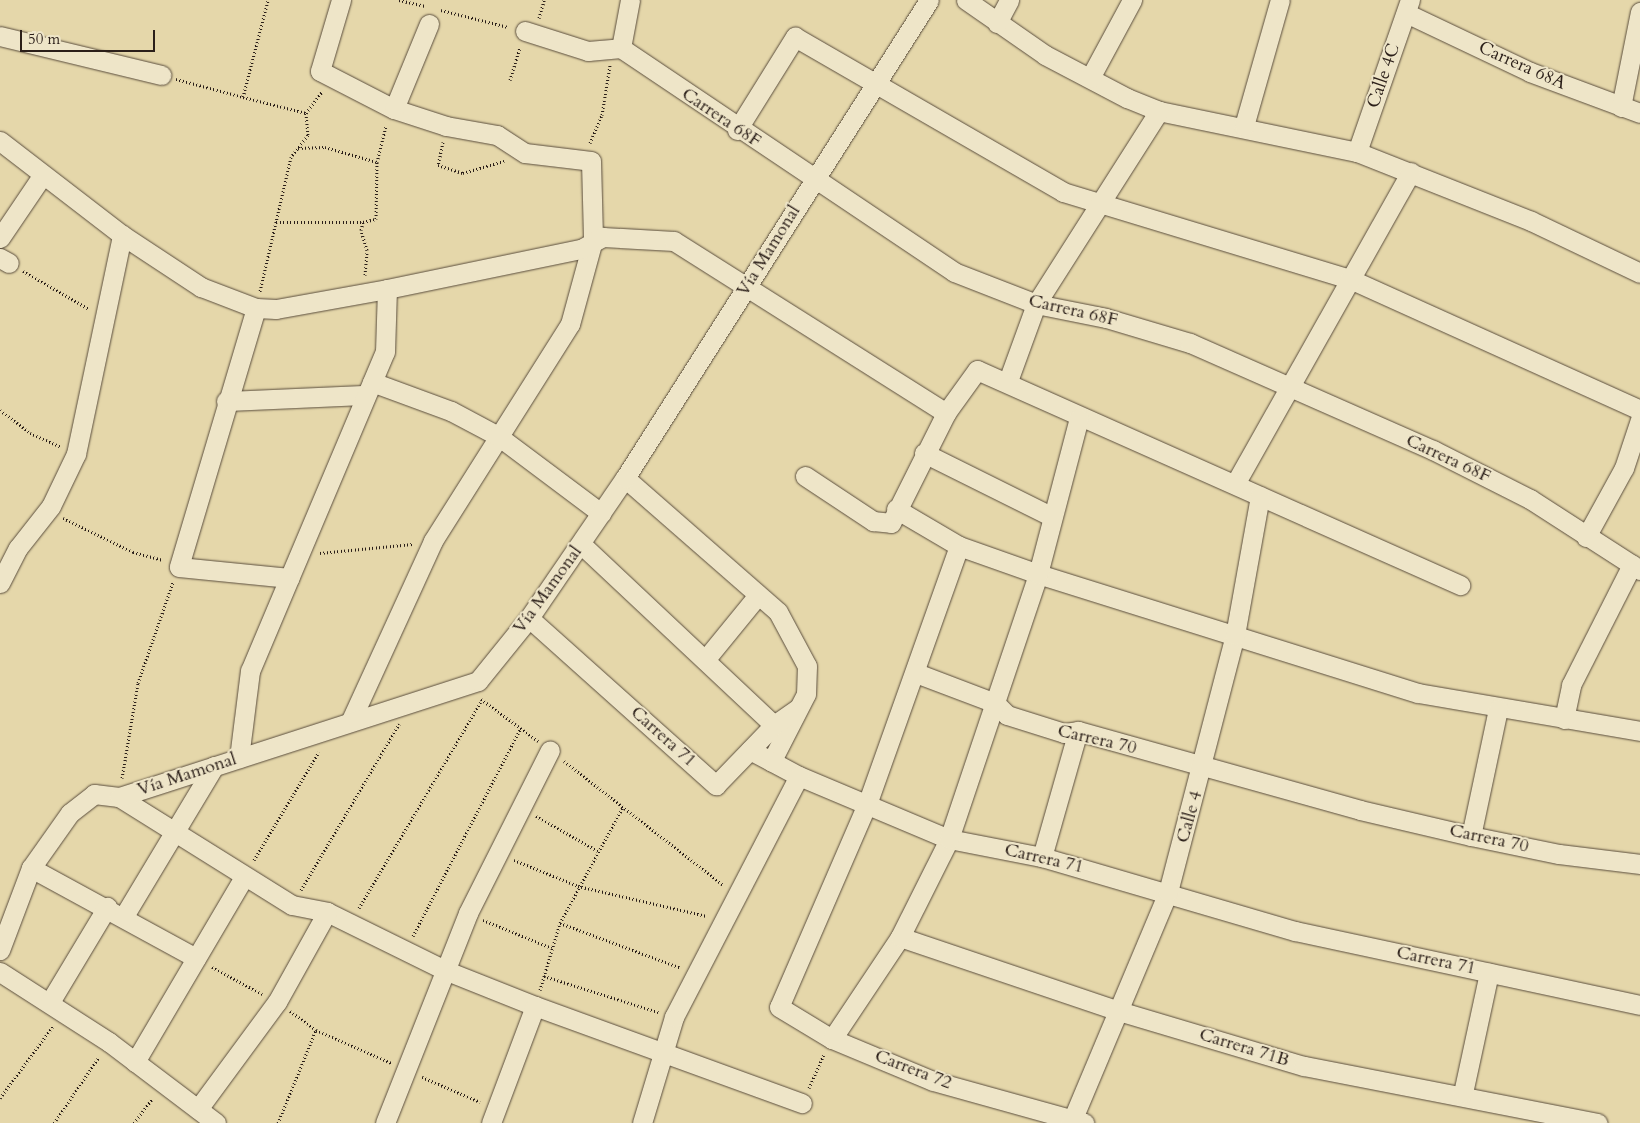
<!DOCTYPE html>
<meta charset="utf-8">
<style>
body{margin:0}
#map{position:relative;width:1640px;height:1123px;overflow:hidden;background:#e5d7aa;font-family:Cardo,serif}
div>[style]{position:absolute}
.path>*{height:3px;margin-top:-1.5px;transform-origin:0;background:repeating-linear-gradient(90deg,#2b1f19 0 1px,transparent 0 3.5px)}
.roads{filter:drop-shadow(0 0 1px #5a4d3d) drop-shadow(0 0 1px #5a4d3d)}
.street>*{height:19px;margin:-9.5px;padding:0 9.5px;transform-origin:9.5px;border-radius:9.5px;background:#eee5c8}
span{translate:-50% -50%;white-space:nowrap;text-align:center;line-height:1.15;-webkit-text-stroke:4px #eee5c8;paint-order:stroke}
.street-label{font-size:18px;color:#2b1f19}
.scale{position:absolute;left:20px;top:30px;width:135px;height:22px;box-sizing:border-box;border:2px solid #2b1f19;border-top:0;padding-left:6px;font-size:15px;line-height:18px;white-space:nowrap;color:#2b1f19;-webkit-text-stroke:4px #eee5c8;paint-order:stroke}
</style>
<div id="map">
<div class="path">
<i style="left:399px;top:0;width:27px;rotate:13deg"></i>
<i style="left:441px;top:10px;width:69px;rotate:14.2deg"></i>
<i style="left:539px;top:18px;width:19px;rotate:-74deg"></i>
<i style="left:176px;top:79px;width:69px;rotate:15deg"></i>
<i style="left:243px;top:97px;width:100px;rotate:-75.5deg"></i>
<i style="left:510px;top:80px;width:34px;rotate:-73deg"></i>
<i style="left:243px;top:97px;width:65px;rotate:14.3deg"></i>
<i style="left:306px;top:113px;width:22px;rotate:85deg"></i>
<i style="left:308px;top:135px;width:28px;rotate:128deg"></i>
<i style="left:291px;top:157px;width:138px;rotate:103deg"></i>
<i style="left:306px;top:113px;width:26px;rotate:-53deg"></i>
<i style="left:443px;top:142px;width:24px;rotate:102deg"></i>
<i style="left:438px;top:165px;width:26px;rotate:18deg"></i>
<i style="left:463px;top:173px;width:43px;rotate:-16.3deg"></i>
<i style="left:590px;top:143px;width:30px;rotate:-67deg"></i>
<i style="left:602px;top:115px;width:51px;rotate:-80.9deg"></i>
<i style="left:298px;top:148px;width:27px;rotate:-2deg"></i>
<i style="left:325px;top:147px;width:54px;rotate:16.1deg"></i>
<i style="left:377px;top:162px;width:38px;rotate:-76deg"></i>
<i style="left:276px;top:222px;width:87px"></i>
<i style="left:23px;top:271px;width:76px;rotate:29.9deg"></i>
<i style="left:365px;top:275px;width:25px;rotate:-85deg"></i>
<i style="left:367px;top:250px;width:21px;rotate:-107deg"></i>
<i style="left:361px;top:230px;width:8px;rotate:-76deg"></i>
<i style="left:363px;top:222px;width:13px;rotate:-13deg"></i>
<i style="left:376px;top:219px;width:57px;rotate:-89deg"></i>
<i style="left:0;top:410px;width:38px;rotate:37deg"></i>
<i style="left:30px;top:433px;width:34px;rotate:24deg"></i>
<i style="left:63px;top:518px;width:78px;rotate:25.9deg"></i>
<i style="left:133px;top:552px;width:31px;rotate:15deg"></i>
<i style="left:320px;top:553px;width:93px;rotate:-5.5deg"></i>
<i style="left:481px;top:699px;width:71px;rotate:36.4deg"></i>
<i style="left:564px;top:761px;width:202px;rotate:37.9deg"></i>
<i style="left:122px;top:778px;width:96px;rotate:-80.4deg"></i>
<i style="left:138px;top:683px;width:107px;rotate:-70.9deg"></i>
<i style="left:536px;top:816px;width:71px;rotate:29.4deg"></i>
<i style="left:254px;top:860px;width:126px;rotate:-59deg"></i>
<i style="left:514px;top:860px;width:69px;rotate:22.1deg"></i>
<i style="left:578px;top:886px;width:132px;rotate:13.1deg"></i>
<i style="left:301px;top:890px;width:193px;rotate:-59.4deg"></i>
<i style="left:359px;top:908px;width:239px;rotate:-59.4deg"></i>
<i style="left:483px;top:920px;width:74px;rotate:22.1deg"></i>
<i style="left:560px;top:923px;width:129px;rotate:20.4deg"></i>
<i style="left:413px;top:936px;width:234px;rotate:-62.6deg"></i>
<i style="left:212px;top:967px;width:57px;rotate:28.4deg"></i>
<i style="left:544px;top:976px;width:120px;rotate:17.5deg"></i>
<i style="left:540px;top:990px;width:70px;rotate:-73.4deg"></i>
<i style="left:560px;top:923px;width:132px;rotate:-61.5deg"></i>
<i style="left:290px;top:1011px;width:32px;rotate:36deg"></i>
<i style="left:316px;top:1030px;width:82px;rotate:23.7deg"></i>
<i style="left:422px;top:1077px;width:63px;rotate:23.3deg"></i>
<i style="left:809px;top:1088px;width:36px;rotate:-66deg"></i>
<i style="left:0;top:1098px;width:89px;rotate:-53.6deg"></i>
<i style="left:54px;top:1123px;width:80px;rotate:-55.7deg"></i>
<i style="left:134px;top:1123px;width:31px;rotate:-53deg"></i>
<i style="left:278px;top:1123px;width:100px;rotate:-67.8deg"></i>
</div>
<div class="roads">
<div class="street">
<i style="left:341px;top:0;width:74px;rotate:106.5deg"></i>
<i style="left:320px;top:71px;width:83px;rotate:27.2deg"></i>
<i style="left:394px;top:109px;width:55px;rotate:18.1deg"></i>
<i style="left:446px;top:126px;width:52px;rotate:10deg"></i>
<i style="left:497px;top:135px;width:33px;rotate:33deg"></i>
<i style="left:525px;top:153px;width:66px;rotate:6.9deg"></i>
<i style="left:591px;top:161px;width:79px;rotate:88.5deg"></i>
<i style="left:593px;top:240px;width:87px;rotate:105.3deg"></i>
<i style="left:570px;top:324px;width:257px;rotate:122.3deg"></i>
<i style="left:433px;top:541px;width:197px;rotate:114.6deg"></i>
<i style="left:966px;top:0;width:96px;rotate:34.8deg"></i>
<i style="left:1045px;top:55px;width:93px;rotate:27.7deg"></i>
<i style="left:1127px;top:98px;width:35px;rotate:22deg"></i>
<i style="left:1159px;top:111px;width:202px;rotate:11.7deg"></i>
<i style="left:1357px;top:152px;width:187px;rotate:21.6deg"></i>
<i style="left:1531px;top:221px;width:121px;rotate:25.5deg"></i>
<i style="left:1406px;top:13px;width:137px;rotate:25.4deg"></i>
<i style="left:1530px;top:72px;width:117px;rotate:20.4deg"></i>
<i style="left:997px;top:23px;width:26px;rotate:-62deg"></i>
<i style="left:525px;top:31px;width:66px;rotate:17.6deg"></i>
<i style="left:588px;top:51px;width:33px;rotate:-5deg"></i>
<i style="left:621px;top:48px;width:401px;rotate:33.9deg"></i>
<i style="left:954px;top:272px;width:88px;rotate:21.3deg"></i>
<i style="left:1036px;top:304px;width:71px;rotate:11.3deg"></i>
<i style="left:1106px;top:318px;width:88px;rotate:16.6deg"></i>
<i style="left:1190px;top:343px;width:266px;rotate:23.8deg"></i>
<i style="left:1433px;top:450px;width:109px;rotate:26.8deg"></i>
<i style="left:1530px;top:499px;width:131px;rotate:32.8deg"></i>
<i style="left:0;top:36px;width:166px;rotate:13.6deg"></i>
<i style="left:621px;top:48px;width:49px;rotate:-79.4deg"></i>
<i style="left:1090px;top:78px;width:89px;rotate:-61.7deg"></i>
<i style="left:1621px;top:107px;width:97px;rotate:-78.7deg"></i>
<i style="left:394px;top:109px;width:92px;rotate:-67.6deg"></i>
<i style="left:1244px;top:126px;width:131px;rotate:-74.1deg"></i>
<i style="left:737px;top:130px;width:110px;rotate:-58.1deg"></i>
<i style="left:795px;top:37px;width:310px;rotate:30deg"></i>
<i style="left:1063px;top:192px;width:300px;rotate:16.9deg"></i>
<i style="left:1350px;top:279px;width:318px;rotate:24.3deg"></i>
<i style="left:0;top:141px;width:154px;rotate:37.6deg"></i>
<i style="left:122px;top:235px;width:95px;rotate:33.4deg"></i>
<i style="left:201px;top:287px;width:59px;rotate:20.9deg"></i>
<i style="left:256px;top:308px;width:20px;rotate:3deg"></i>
<i style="left:276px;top:309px;width:113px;rotate:-10.2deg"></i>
<i style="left:387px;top:289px;width:198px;rotate:-11.7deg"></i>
<i style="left:581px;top:249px;width:25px;rotate:-29deg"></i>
<i style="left:603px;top:237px;width:71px;rotate:3.2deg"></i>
<i style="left:674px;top:241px;width:322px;rotate:32.3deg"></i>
<i style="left:1357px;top:152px;width:161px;rotate:-70.8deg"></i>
<i style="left:0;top:238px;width:75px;rotate:-55.9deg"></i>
<i style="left:0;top:258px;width:10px;rotate:29deg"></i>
<i style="left:256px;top:308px;width:270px;rotate:106.6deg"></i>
<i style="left:179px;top:567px;width:111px;rotate:5.7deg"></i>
<i style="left:1008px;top:381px;width:82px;rotate:-70deg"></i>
<i style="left:1036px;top:304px;width:229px;rotate:-57.5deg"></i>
<i style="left:372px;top:382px;width:84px;rotate:20.2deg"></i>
<i style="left:451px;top:411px;width:53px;rotate:28deg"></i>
<i style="left:498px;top:436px;width:129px;rotate:36.8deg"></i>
<i style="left:226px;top:401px;width:139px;rotate:-2.5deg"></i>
<i style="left:924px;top:453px;width:142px;rotate:26.4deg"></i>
<i style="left:805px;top:476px;width:82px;rotate:33.5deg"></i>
<i style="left:873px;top:521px;width:18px;rotate:6deg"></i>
<i style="left:891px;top:523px;width:123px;rotate:-63.4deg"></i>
<i style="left:946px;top:413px;width:53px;rotate:-54.2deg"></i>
<i style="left:977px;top:370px;width:529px;rotate:24deg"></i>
<i style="left:625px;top:478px;width:203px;rotate:41.2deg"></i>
<i style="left:778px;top:612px;width:61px;rotate:61.8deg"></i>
<i style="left:807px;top:666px;width:28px;rotate:92deg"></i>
<i style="left:806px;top:694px;width:76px;rotate:117.2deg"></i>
<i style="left:1235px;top:484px;width:358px;rotate:-60.6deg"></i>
<i style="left:896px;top:509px;width:73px;rotate:30.4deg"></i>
<i style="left:959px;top:546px;width:84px;rotate:19.5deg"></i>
<i style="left:1038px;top:574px;width:398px;rotate:17.4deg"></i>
<i style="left:1418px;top:693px;width:225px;rotate:9.7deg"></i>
<i style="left:1586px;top:537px;width:79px;rotate:-61.2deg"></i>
<i style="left:1624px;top:468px;width:51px;rotate:-71.6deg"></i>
<i style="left:581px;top:544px;width:265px;rotate:43.2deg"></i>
<i style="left:959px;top:546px;width:274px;rotate:109.6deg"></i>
<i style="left:867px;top:804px;width:221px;rotate:113.4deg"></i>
<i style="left:779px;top:1007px;width:62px;rotate:31.1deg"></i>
<i style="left:832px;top:1039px;width:109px;rotate:22.6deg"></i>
<i style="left:933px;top:1081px;width:157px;rotate:15.5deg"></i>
<i style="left:0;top:583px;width:39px;rotate:-63deg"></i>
<i style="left:18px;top:548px;width:53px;rotate:-51.8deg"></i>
<i style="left:51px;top:506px;width:58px;rotate:-64.3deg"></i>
<i style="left:76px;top:454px;width:224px;rotate:-78.1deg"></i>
<i style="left:529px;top:618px;width:251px;rotate:41.8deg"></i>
<i style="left:716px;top:785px;width:83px;rotate:-46deg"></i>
<i style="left:774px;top:725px;width:28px;rotate:-35deg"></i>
<i style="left:705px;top:660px;width:84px;rotate:-50.8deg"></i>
<i style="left:916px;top:673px;width:85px;rotate:20.8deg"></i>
<i style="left:995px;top:703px;width:17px;rotate:45deg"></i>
<i style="left:1007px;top:715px;width:60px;rotate:17.5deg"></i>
<i style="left:1064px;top:733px;width:14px;rotate:-8deg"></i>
<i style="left:1078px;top:731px;width:293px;rotate:15.6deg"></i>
<i style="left:1360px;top:810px;width:114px;rotate:13.2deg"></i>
<i style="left:1471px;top:836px;width:90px;rotate:11.6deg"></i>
<i style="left:1559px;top:854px;width:82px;rotate:7deg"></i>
<i style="left:1564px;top:719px;width:35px;rotate:-78deg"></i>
<i style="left:1571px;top:685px;width:135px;rotate:-63.1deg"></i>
<i style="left:750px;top:750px;width:55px;rotate:28deg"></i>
<i style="left:799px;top:776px;width:163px;rotate:22.8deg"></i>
<i style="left:949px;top:839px;width:95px;rotate:11deg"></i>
<i style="left:1042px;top:857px;width:264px;rotate:16.3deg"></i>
<i style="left:1295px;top:931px;width:353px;rotate:12.1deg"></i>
<i style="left:239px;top:758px;width:88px;rotate:-82.8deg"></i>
<i style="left:250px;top:671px;width:346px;rotate:-67.1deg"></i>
<i style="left:385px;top:352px;width:63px;rotate:-88.2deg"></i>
<i style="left:119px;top:797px;width:204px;rotate:32deg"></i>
<i style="left:292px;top:905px;width:36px;rotate:11deg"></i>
<i style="left:327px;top:912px;width:134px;rotate:26.2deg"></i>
<i style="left:447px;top:971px;width:95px;rotate:21.7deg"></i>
<i style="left:535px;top:1006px;width:284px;rotate:20deg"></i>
<i style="left:1471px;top:836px;width:130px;rotate:-78deg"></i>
<i style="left:1042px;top:857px;width:131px;rotate:-74.1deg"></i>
<i style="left:31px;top:868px;width:188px;rotate:28.6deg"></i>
<i style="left:124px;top:916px;width:175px;rotate:-59deg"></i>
<i style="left:900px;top:937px;width:231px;rotate:18.7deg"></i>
<i style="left:1119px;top:1011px;width:193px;rotate:16.6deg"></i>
<i style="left:1304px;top:1066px;width:299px;rotate:11deg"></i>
<i style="left:0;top:950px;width:88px;rotate:-69.3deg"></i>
<i style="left:31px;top:868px;width:67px;rotate:-54.7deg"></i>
<i style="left:70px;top:813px;width:31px;rotate:-38deg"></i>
<i style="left:94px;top:794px;width:25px;rotate:7deg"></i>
<i style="left:119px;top:797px;width:377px;rotate:-17.9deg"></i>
<i style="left:478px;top:681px;width:81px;rotate:-51deg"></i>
<i style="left:529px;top:618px;width:170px;rotate:-55.6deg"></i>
<i style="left:625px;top:478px;width:566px;rotate:-57.54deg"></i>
<i style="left:0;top:972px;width:130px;rotate:32.7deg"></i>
<i style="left:109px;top:1042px;width:134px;rotate:37.1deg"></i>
<i style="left:50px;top:1002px;width:111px;rotate:-59deg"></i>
<i style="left:832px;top:1039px;width:123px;rotate:-56.3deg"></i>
<i style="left:900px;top:937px;width:110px;rotate:-63.4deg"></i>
<i style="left:949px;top:839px;width:280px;rotate:-71.4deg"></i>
<i style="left:1038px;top:574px;width:161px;rotate:-75.3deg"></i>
<i style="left:135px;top:1062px;width:215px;rotate:-59.5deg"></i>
<i style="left:1463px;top:1093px;width:123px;rotate:-77.8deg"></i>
<i style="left:198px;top:1109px;width:133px;rotate:-53.6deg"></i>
<i style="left:277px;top:1002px;width:103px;rotate:-60.9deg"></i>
<i style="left:385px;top:1123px;width:226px;rotate:-68.4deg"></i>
<i style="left:468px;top:913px;width:182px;rotate:-63.3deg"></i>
<i style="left:491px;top:1123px;width:125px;rotate:-69.4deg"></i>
<i style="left:642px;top:1123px;width:111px;rotate:-73.2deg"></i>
<i style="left:674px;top:1017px;width:271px;rotate:-62.6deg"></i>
<i style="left:1071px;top:1123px;width:251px;rotate:-67.2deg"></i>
<i style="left:1168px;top:892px;width:266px;rotate:-75.4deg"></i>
<i style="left:1235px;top:635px;width:141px;rotate:-79.8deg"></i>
</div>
</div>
<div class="street-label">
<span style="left:1522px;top:66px;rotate:24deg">Carrera 68A</span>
<span style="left:1384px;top:76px;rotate:-71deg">Calle 4C</span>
<span style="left:721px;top:118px;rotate:34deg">Carrera 68F</span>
<span style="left:769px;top:251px;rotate:-58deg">Vía Mamonal</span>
<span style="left:1073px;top:311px;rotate:13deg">Carrera 68F</span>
<span style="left:1448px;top:459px;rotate:25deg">Carrera 68F</span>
<span style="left:548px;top:590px;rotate:-54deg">Vía Mamonal</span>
<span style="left:663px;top:737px;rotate:42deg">Carrera 71</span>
<span style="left:1097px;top:740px;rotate:13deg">Carrera 70</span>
<span style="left:187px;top:775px;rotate:-18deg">Vía Mamonal</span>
<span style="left:1190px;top:817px;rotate:-74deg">Calle 4</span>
<span style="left:1489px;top:839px;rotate:12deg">Carrera 70</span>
<span style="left:1044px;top:859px;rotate:13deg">Carrera 71</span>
<span style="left:1436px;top:961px;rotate:12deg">Carrera 71</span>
<span style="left:1244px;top:1048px;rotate:17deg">Carrera 71B</span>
<span style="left:913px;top:1070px;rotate:21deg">Carrera 72</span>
</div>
<div class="scale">50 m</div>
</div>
